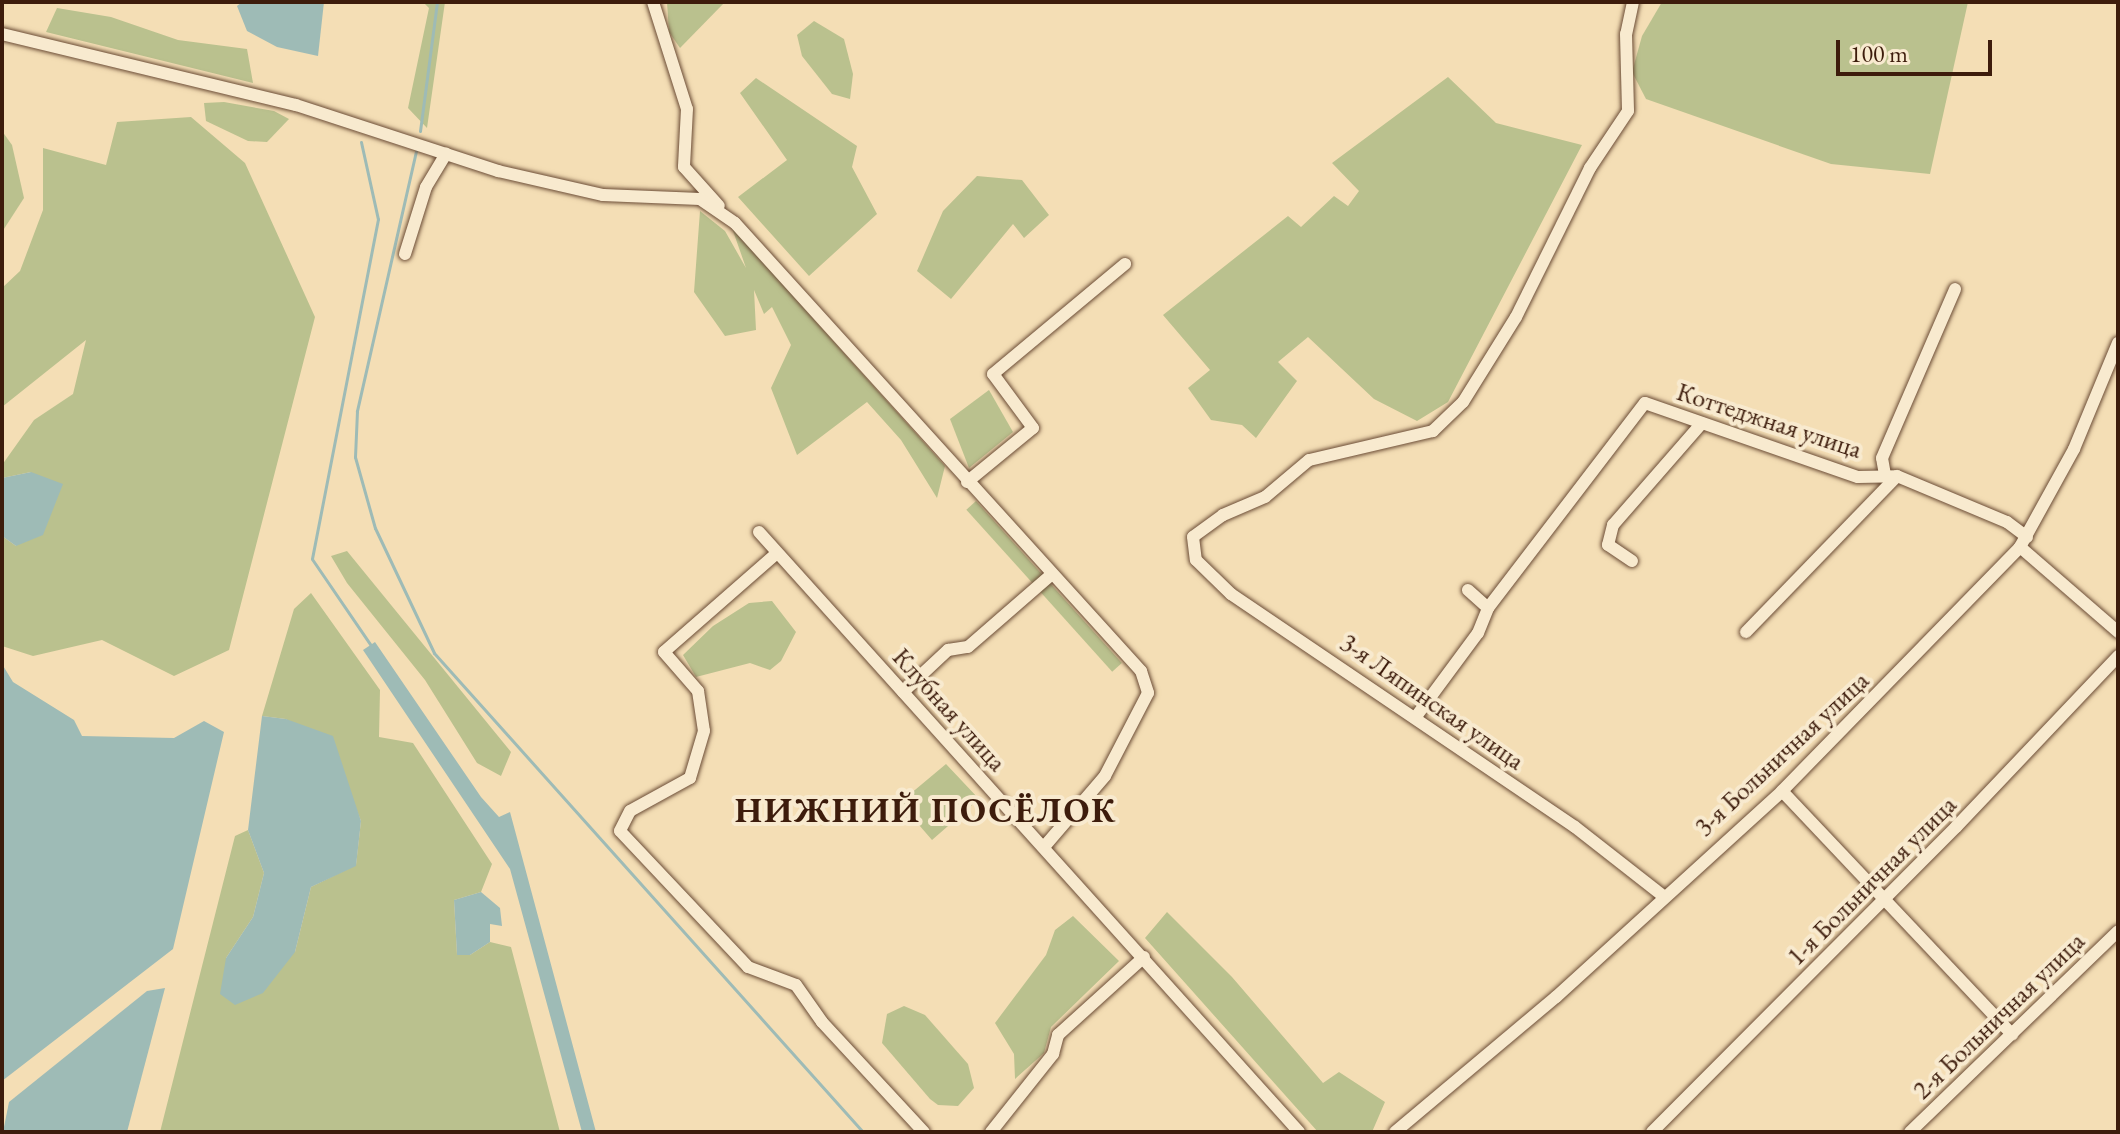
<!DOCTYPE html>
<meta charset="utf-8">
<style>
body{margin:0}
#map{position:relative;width:2120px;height:1134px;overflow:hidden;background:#f4deb5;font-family:"EB Garamond",serif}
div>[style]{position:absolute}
.green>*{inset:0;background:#bac18e;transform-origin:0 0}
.water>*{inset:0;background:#9ebbb6}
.stream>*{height:3px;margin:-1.5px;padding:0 1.5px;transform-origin:1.5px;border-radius:1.5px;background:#9ebbb6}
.roads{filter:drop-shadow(0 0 2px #6b4c36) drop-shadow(0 0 2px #6b4c36)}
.minor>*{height:12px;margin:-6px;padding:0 6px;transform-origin:6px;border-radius:6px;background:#f8eacf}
span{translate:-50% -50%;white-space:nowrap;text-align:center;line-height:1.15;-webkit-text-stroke:8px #f8eacf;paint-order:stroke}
.street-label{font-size:26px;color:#3d1c0c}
.district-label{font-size:34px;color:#3d1c0c;font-weight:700;letter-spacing:2px}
.frame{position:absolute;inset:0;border:4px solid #3d1c0c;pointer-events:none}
.scale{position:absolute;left:1836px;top:40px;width:156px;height:36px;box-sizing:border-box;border:4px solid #3d1c0c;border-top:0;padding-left:10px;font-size:24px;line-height:28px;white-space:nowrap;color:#3d1c0c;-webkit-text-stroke:6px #f8eacf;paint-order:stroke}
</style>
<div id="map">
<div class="green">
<i style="clip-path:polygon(423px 2px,445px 2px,427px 128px,408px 108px,429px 8px)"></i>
<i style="clip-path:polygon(667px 2px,725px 2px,680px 48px,669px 32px)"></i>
<i style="clip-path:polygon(1662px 2px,1968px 2px,1930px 174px,1831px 164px,1646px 99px,1632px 72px,1642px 36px)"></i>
<i style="clip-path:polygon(57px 8px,111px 17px,178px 40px,247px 49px,253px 83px,46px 32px)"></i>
<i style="clip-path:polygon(814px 21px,844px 39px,853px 74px,850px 99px,832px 94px,802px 56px,797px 35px)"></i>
<i style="clip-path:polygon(1448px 77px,1496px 123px,1582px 145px,1448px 402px,1417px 421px,1374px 399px,1308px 337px,1278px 362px,1297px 381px,1256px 438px,1242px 425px,1211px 420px,1188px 388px,1210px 370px,1163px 315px,1288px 216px,1301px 227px,1334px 196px,1348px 206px,1359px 191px,1332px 163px)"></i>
<i style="clip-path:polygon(756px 78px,857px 146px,852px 167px,877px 214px,809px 276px,738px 197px,787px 160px,740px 93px)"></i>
<i style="clip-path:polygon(224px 102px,274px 111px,289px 119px,267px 142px,248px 141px,206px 121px,204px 103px)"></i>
<i style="clip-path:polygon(191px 117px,245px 163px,315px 317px,229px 650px,174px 676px,102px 640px,33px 656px,2px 646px,2px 536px,16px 546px,31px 472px,2px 478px,2px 465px,34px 420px,73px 394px,86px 340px,2px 407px,2px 288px,20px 271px,43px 210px,43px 148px,106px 165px,117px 122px)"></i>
<i style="clip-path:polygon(2px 131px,12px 145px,24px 198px,2px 232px)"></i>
<i style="clip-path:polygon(977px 176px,1022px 180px,1049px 215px,1024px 238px,1013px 224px,951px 299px,917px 271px,943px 211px)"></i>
<i style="clip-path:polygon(700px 211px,725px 231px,746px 268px,732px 228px,945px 466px,937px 498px,901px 440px,867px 402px,797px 455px,771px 388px,791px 345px,772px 307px,764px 314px,754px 290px,756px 330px,725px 336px,694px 292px)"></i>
<i style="clip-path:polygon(989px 390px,1013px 432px,969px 468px,950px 419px)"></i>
<i style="left:976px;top:501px;width:218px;height:13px;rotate:48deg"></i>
<i style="clip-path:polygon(347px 551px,511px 752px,501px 776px,477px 763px,425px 680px,347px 583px,331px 556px)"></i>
<i style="clip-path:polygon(311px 593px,380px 690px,379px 737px,413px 743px,492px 864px,481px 892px,454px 900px,457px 955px,470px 955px,490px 942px,511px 947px,560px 1132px,160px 1132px,235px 836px,248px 830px,264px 873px,253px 917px,226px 958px,295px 952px,311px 887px,356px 865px,361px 821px,347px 785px,286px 719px,262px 716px,294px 609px)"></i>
<i style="clip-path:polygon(772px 601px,796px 632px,781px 661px,770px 670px,750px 663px,696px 677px,683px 655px,713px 626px,749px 603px)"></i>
<i style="clip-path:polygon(946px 764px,979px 799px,932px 840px,919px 825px,895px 820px,891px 810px)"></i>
<i style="clip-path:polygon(1167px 912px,1232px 977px,1323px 1083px,1339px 1072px,1385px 1102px,1372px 1132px,1318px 1132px,1145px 938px)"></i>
<i style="clip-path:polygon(1073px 916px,1119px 961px,1051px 1027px,1044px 1053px,1015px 1079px,1014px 1054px,995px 1023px,1046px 955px,1055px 930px)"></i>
<i style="clip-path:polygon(904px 1006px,925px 1015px,968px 1064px,974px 1088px,958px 1106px,938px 1105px,930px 1099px,882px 1043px,887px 1014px)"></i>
</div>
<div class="water">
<i style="clip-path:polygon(242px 2px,324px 2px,318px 56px,277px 47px,247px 31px,237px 6px)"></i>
<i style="clip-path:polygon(31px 472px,63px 484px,43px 535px,16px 546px,2px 536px,2px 478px)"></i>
<i style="clip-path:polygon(375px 642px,481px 797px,499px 817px,510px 812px,596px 1132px,582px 1132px,510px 869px,363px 650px)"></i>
<i style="clip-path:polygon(2px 664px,13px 682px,74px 720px,82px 736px,174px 738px,204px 721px,224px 732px,173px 949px,2px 1081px)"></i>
<i style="clip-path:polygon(262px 716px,286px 719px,333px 736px,361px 821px,356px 866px,311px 887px,295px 952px,263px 993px,235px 1005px,220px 994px,226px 958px,253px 917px,264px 873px,248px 830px)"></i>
<i style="clip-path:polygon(481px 892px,500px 908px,502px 926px,490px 924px,490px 942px,470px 955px,457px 955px,454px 900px)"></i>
<i style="clip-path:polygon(165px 988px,127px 1132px,3px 1132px,9px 1102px,147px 991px)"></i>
</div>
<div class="stream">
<i style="left:420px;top:131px;width:130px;rotate:-82.5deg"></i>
<i style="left:361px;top:142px;width:79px;rotate:77.6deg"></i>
<i style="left:378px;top:219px;width:346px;rotate:101deg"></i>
<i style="left:312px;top:559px;width:107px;rotate:55.7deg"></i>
<i style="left:416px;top:151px;width:267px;rotate:102.8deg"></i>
<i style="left:357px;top:411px;width:46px;rotate:92.5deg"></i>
<i style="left:355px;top:457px;width:74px;rotate:74.3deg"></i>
<i style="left:375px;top:528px;width:138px;rotate:64.7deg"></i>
<i style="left:434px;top:653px;width:643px;rotate:48.15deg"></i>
</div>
<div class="roads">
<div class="minor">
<i style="left:653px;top:2px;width:112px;rotate:72.4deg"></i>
<i style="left:687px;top:109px;width:58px;rotate:93deg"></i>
<i style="left:684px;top:167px;width:52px;rotate:48.1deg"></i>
<i style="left:1633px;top:2px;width:33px;rotate:102deg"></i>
<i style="left:1626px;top:34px;width:77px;rotate:88.5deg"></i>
<i style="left:1628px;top:111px;width:69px;rotate:123.7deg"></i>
<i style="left:1590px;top:168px;width:166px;rotate:116.4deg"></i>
<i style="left:1516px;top:317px;width:100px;rotate:121.9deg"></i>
<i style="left:1463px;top:402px;width:42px;rotate:136deg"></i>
<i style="left:1433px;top:431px;width:127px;rotate:166.8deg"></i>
<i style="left:1309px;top:460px;width:57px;rotate:139.9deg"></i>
<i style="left:1265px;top:497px;width:46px;rotate:156.8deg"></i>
<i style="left:1223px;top:515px;width:37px;rotate:144deg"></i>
<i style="left:1193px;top:537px;width:23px;rotate:83deg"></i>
<i style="left:1196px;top:560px;width:49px;rotate:44.2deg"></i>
<i style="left:1231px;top:594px;width:415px;rotate:34.1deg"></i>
<i style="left:1575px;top:827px;width:110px;rotate:38deg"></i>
<i style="left:2px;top:34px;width:302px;rotate:13.6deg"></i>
<i style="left:296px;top:105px;width:213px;rotate:18.1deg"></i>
<i style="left:498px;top:171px;width:108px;rotate:12.9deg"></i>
<i style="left:603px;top:195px;width:97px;rotate:2.4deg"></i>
<i style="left:700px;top:199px;width:42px;rotate:34.4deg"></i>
<i style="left:735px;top:223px;width:605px;rotate:47.82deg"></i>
<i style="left:1141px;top:671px;width:23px;rotate:72deg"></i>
<i style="left:1148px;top:693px;width:93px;rotate:117.4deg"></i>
<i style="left:1105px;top:776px;width:94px;rotate:130.7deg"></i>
<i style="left:405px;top:254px;width:70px;rotate:-72.6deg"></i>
<i style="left:426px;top:187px;width:39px;rotate:-59deg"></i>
<i style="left:1885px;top:475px;width:17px;rotate:-100deg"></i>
<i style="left:1882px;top:458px;width:184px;rotate:-66.6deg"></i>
<i style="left:967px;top:482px;width:85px;rotate:-39.3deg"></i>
<i style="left:1033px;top:428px;width:67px;rotate:-126.5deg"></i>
<i style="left:993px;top:374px;width:172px;rotate:-39.8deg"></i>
<i style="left:759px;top:532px;width:807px;rotate:48.01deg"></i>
<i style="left:2020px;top:547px;width:130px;rotate:40.9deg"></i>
<i style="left:777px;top:553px;width:150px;rotate:138.8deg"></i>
<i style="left:664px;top:652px;width:52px;rotate:48.9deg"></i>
<i style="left:698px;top:691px;width:40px;rotate:81.5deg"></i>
<i style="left:704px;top:731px;width:49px;rotate:106.6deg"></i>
<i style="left:690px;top:778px;width:68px;rotate:151.2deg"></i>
<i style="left:630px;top:811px;width:22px;rotate:117deg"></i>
<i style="left:620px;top:831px;width:187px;rotate:46.7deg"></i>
<i style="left:748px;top:967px;width:51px;rotate:20.6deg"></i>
<i style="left:796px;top:985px;width:45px;rotate:54.9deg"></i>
<i style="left:822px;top:1022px;width:150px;rotate:47.2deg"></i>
<i style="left:1632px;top:561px;width:29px;rotate:-146deg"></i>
<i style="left:1608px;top:545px;width:21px;rotate:-76deg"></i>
<i style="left:1613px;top:525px;width:135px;rotate:-48.9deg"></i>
<i style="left:1488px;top:608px;width:258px;rotate:-52.6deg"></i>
<i style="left:1645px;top:403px;width:225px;rotate:19.2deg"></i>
<i style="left:1858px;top:477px;width:39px;rotate:-1deg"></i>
<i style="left:1897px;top:476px;width:119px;rotate:22.7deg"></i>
<i style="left:2007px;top:522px;width:25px;rotate:37deg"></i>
<i style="left:1746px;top:632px;width:217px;rotate:-45.9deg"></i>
<i style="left:903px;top:692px;width:62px;rotate:-43deg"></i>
<i style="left:948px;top:650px;width:20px;rotate:-9deg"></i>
<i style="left:968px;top:647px;width:111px;rotate:-41deg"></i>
<i style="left:1415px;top:718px;width:106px;rotate:-53.5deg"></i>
<i style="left:1478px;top:633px;width:27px;rotate:-68deg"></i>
<i style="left:1488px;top:608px;width:27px;rotate:-138deg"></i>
<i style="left:1782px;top:791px;width:335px;rotate:46.6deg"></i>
<i style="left:991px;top:1132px;width:100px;rotate:-51.5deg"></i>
<i style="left:1053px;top:1054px;width:20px;rotate:-75deg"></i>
<i style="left:1058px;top:1035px;width:116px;rotate:-42.2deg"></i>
<i style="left:1395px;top:1132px;width:210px;rotate:-40deg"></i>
<i style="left:1556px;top:997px;width:306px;rotate:-42.3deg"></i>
<i style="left:1782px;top:791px;width:341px;rotate:-45.7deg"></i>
<i style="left:2020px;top:547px;width:112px;rotate:-61.1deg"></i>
<i style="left:2074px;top:449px;width:115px;rotate:-67.5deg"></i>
<i style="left:1652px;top:1132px;width:431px;rotate:-45.1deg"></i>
<i style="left:1956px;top:827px;width:236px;rotate:-46.5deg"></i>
<i style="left:1910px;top:1132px;width:289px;rotate:-44deg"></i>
</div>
</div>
<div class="street-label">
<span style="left:1769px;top:421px;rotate:18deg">Коттеджная улица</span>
<span style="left:1432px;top:702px;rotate:35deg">3-я Ляпинская улица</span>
<span style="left:949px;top:710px;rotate:48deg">Клубная улица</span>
<span style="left:1782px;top:754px;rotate:-43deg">3-я Больничная улица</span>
<span style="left:1872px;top:881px;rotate:-45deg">1-я Больничная улица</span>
<span style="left:1999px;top:1016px;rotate:-44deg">2-я Больничная улица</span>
</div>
<div class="district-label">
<span style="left:926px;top:811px">НИЖНИЙ ПОСЁЛОК</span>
</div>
<div class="frame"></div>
<div class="scale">100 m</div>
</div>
